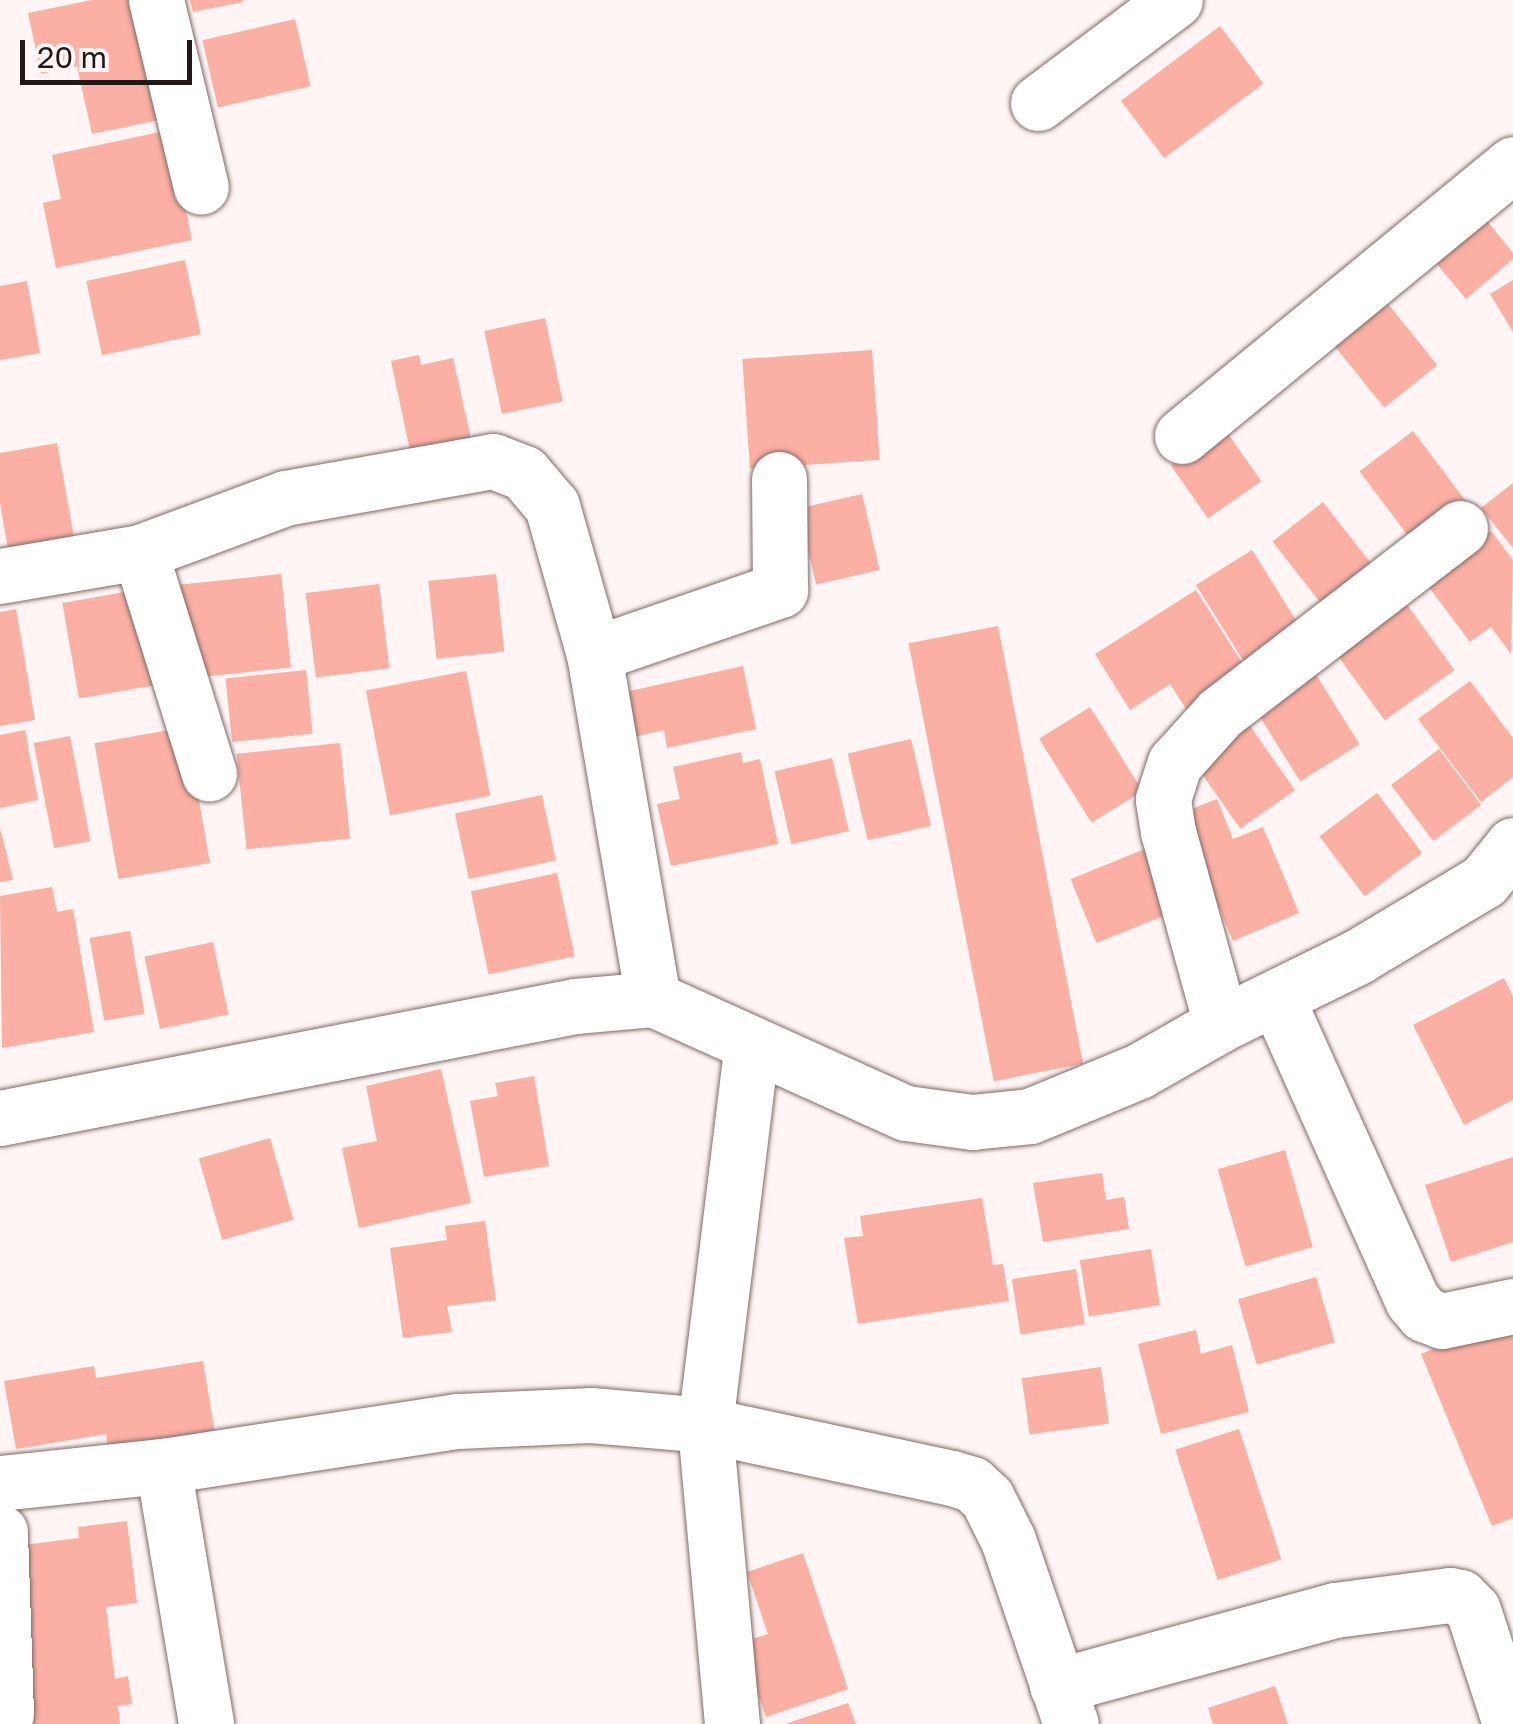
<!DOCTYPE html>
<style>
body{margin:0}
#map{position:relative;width:1513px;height:1724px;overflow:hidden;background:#fef5f4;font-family:"Golos Text",sans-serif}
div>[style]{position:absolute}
.building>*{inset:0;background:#fcafa3;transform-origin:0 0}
.roads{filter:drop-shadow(0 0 2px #7d6a67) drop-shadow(0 0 2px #7d6a67)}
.minor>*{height:55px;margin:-27.5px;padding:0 27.5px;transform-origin:27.5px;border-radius:27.5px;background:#fff}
.tertiary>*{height:55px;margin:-27.5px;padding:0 27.5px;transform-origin:27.5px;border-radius:27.5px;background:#fff}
span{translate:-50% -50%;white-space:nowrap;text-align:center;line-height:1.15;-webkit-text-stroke:8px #fef5f4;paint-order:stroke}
.scale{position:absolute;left:20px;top:40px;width:172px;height:45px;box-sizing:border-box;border:5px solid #201917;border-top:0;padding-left:12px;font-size:30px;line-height:35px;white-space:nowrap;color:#201917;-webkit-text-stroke:8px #fef5f4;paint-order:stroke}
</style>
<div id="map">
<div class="building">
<i style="clip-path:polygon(92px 0,133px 0,159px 120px,92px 134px,77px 66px,41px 74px,28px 13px)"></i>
<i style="clip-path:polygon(190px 0,243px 0,243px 2px,193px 12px)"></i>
<i style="left:295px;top:19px;width:69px;height:95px;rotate:77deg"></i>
<i style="left:1220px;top:26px;width:72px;height:124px;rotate:53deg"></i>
<i style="clip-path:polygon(169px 130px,192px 240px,56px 268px,43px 203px,61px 199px,52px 155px)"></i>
<i style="clip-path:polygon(1472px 202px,1513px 253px,1513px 259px,1466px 299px,1421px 245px)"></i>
<i style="left:185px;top:260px;width:76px;height:101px;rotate:78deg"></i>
<i style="clip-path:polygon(1513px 280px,1513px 332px,1490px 294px)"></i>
<i style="clip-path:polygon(27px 281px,40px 353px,0 360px,0 286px)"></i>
<i style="left:1375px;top:288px;width:99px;height:68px;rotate:51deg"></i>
<i style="left:545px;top:318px;width:85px;height:62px;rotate:78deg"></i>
<i style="left:872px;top:350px;width:110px;height:130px;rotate:86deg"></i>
<i style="clip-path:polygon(419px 355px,421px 365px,453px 358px,473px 448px,412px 460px,391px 361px)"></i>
<i style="left:1224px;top:428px;width:65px;height:65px;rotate:55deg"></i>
<i style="left:1413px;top:431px;width:96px;height:67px;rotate:53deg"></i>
<i style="clip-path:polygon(57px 443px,74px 537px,8px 549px,0 503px,0 453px)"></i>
<i style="clip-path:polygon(1513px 483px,1513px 548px,1481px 508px)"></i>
<i style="left:862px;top:494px;width:78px;height:65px;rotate:77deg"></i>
<i style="left:1323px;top:502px;width:95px;height:64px;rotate:52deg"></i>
<i style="clip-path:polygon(1491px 531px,1513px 560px,1511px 654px,1491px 627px,1470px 642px,1425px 582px)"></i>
<i style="left:1252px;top:550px;width:107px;height:66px;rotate:58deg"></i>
<i style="left:281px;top:574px;width:94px;height:105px;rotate:84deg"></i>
<i style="left:496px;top:574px;width:78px;height:68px;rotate:84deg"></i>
<i style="left:379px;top:584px;width:85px;height:74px;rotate:83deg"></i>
<i style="left:142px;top:589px;width:97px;height:81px;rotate:80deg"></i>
<i style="clip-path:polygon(1196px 590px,1253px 680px,1192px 718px,1170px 684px,1130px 710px,1095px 654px)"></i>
<i style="left:1405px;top:602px;width:84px;height:86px;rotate:54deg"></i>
<i style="clip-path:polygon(16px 609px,35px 720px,0 726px,0 612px)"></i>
<i style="left:998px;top:626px;width:446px;height:91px;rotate:79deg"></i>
<i style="clip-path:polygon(743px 666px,756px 729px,667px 748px,664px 730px,617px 741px,607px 696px)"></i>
<i style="left:306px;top:670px;width:64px;height:81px;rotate:84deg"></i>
<i style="left:466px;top:671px;width:127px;height:102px;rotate:79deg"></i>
<i style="left:1315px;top:673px;width:84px;height:70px;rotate:58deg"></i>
<i style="clip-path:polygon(1470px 681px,1513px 738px,1513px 777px,1481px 802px,1418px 719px)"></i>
<i style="left:1090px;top:707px;width:99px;height:60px;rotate:58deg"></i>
<i style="left:1248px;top:723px;width:82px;height:67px;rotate:55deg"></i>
<i style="left:186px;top:727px;width:138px;height:93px;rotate:80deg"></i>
<i style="clip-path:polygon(25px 730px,38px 800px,0 808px,0 735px)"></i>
<i style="left:70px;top:736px;width:107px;height:37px;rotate:79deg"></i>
<i style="left:911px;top:739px;width:89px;height:65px;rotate:77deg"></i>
<i style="left:340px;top:743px;width:96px;height:104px;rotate:84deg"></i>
<i style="left:1439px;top:749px;width:70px;height:60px;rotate:53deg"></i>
<i style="clip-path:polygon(741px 752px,743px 763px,760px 759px,778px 844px,671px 866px,657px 804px,680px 799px,673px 767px)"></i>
<i style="left:832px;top:758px;width:75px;height:59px;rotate:77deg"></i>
<i style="left:1377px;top:793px;width:75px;height:72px;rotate:53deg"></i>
<i style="left:542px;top:795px;width:67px;height:89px;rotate:78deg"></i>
<i style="clip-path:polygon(1217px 799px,1233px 839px,1263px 827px,1299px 913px,1233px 941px,1179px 814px)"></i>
<i style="clip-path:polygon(0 828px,13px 880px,0 882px)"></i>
<i style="left:1155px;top:845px;width:69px;height:91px;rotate:68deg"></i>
<i style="left:557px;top:873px;width:85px;height:88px;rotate:78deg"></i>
<i style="clip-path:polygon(52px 887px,57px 912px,73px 909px,94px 1032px,2px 1048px,0 896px)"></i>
<i style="left:130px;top:931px;width:84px;height:41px;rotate:80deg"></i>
<i style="left:213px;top:942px;width:74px;height:70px;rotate:78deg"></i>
<i style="clip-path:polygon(1504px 978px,1513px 996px,1513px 1100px,1464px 1125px,1413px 1025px)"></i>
<i style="clip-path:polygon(441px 1069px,471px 1203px,359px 1228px,342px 1148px,377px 1141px,366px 1086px)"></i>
<i style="clip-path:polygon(534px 1076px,549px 1166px,484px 1177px,470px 1101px,498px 1096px,495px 1083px)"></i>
<i style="left:270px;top:1138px;width:85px;height:74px;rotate:74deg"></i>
<i style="left:1285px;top:1150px;width:101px;height:70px;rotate:74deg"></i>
<i style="clip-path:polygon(1513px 1157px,1513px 1242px,1451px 1262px,1425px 1185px)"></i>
<i style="clip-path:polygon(1102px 1173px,1106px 1200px,1124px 1197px,1129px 1229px,1043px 1242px,1033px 1183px)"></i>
<i style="clip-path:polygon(982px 1198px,993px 1265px,1003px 1264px,1009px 1301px,858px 1324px,844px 1238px,863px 1236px,860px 1216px)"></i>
<i style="clip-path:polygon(485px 1221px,496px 1300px,447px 1306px,452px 1332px,403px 1338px,390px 1248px,447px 1240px,445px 1226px)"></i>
<i style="left:1151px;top:1249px;width:57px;height:72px;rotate:81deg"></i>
<i style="left:1076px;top:1269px;width:56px;height:65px;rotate:81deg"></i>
<i style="left:1316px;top:1277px;width:68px;height:81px;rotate:74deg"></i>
<i style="clip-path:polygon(1500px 1321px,1513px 1326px,1513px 1518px,1492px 1526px,1421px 1354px)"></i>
<i style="clip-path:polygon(1196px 1330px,1201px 1354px,1232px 1345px,1249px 1412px,1161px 1434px,1138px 1344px)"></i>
<i style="clip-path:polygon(203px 1361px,216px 1439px,109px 1456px,106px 1434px,16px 1449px,4px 1381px,94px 1366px,96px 1378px)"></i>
<i style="left:1101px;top:1367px;width:57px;height:80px;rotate:82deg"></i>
<i style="left:1239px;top:1429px;width:137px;height:67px;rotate:72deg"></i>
<i style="clip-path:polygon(127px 1521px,137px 1603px,106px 1607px,115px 1679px,128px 1676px,132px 1704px,118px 1706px,120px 1724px,28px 1724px,7px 1547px,79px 1538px,78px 1527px)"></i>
<i style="clip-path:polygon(803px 1553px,848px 1689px,766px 1717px,740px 1643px,768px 1634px,747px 1572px)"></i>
<i style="clip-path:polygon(1275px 1686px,1288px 1724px,1213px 1724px,1208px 1708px)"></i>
<i style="clip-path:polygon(848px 1703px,856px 1724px,788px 1724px,788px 1723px)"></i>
</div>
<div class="roads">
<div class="minor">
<i style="left:156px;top:0;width:192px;rotate:76.5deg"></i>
<i style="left:1038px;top:103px;width:171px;rotate:-36.9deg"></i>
<i style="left:1182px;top:436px;width:428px;rotate:-39.4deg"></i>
<i style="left:140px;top:552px;width:232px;rotate:72.7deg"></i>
<i style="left:0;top:576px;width:142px;rotate:-9.7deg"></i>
<i style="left:140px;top:552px;width:155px;rotate:-20.4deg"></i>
<i style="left:285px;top:498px;width:211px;rotate:-10.1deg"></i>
<i style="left:493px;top:461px;width:33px;rotate:21deg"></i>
<i style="left:524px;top:473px;width:43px;rotate:49.7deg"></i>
<i style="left:552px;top:506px;width:154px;rotate:74.2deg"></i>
<i style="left:594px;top:654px;width:350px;rotate:80.3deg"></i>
<i style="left:594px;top:654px;width:197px;rotate:-19deg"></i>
<i style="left:780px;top:590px;width:111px;rotate:-90.5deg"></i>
<i style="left:1277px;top:999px;width:331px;rotate:65.8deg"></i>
<i style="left:1413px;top:1301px;width:17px;rotate:50deg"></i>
<i style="left:1424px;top:1314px;width:19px;rotate:21deg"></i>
<i style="left:1442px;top:1321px;width:73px;rotate:-11.9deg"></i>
<i style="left:1221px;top:1024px;width:199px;rotate:-105.4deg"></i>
<i style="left:1168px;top:832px;width:33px;rotate:-99deg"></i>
<i style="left:1163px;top:799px;width:38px;rotate:-72deg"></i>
<i style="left:1175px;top:763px;width:67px;rotate:-48deg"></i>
<i style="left:1220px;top:713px;width:303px;rotate:-37.6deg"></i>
<i style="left:163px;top:1466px;width:298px;rotate:-8.7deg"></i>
<i style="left:458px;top:1421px;width:133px;rotate:-2.6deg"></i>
<i style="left:591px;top:1415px;width:114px;rotate:5deg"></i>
<i style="left:705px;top:1425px;width:253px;rotate:12.1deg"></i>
<i style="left:952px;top:1478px;width:21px;rotate:17deg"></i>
<i style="left:972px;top:1484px;width:21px;rotate:43deg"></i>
<i style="left:987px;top:1498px;width:47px;rotate:63.4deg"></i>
<i style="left:1008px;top:1540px;width:194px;rotate:71.1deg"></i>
<i style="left:0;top:1483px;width:164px;rotate:-6deg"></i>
<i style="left:163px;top:1466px;width:262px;rotate:80.5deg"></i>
<i style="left:0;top:1532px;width:182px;rotate:88.1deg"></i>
<i style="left:1057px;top:1686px;width:288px;rotate:-15.3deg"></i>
<i style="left:1335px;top:1610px;width:116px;rotate:-7.4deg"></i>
<i style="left:1450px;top:1595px;width:10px;rotate:11deg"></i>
<i style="left:1460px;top:1597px;width:18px;rotate:45deg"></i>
<i style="left:1473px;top:1610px;width:120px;rotate:72deg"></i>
<i style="left:732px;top:1724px;width:300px;rotate:-95.2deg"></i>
<i style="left:705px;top:1425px;width:384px;rotate:-83deg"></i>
</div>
<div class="tertiary">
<i style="left:0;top:1118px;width:586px;rotate:-11.02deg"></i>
<i style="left:575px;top:1006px;width:78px;rotate:-5.1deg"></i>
<i style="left:653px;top:999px;width:277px;rotate:24.3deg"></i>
<i style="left:906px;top:1113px;width:67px;rotate:7.8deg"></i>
<i style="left:972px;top:1122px;width:58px;rotate:-5.9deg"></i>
<i style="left:1030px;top:1116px;width:118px;rotate:-22.4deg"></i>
<i style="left:1139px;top:1071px;width:95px;rotate:-29.8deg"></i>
<i style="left:1221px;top:1024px;width:152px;rotate:-26.2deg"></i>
<i style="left:1357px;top:957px;width:148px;rotate:-30.9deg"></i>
<i style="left:1484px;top:881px;width:46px;rotate:-51.1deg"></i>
</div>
</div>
<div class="scale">20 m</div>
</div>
